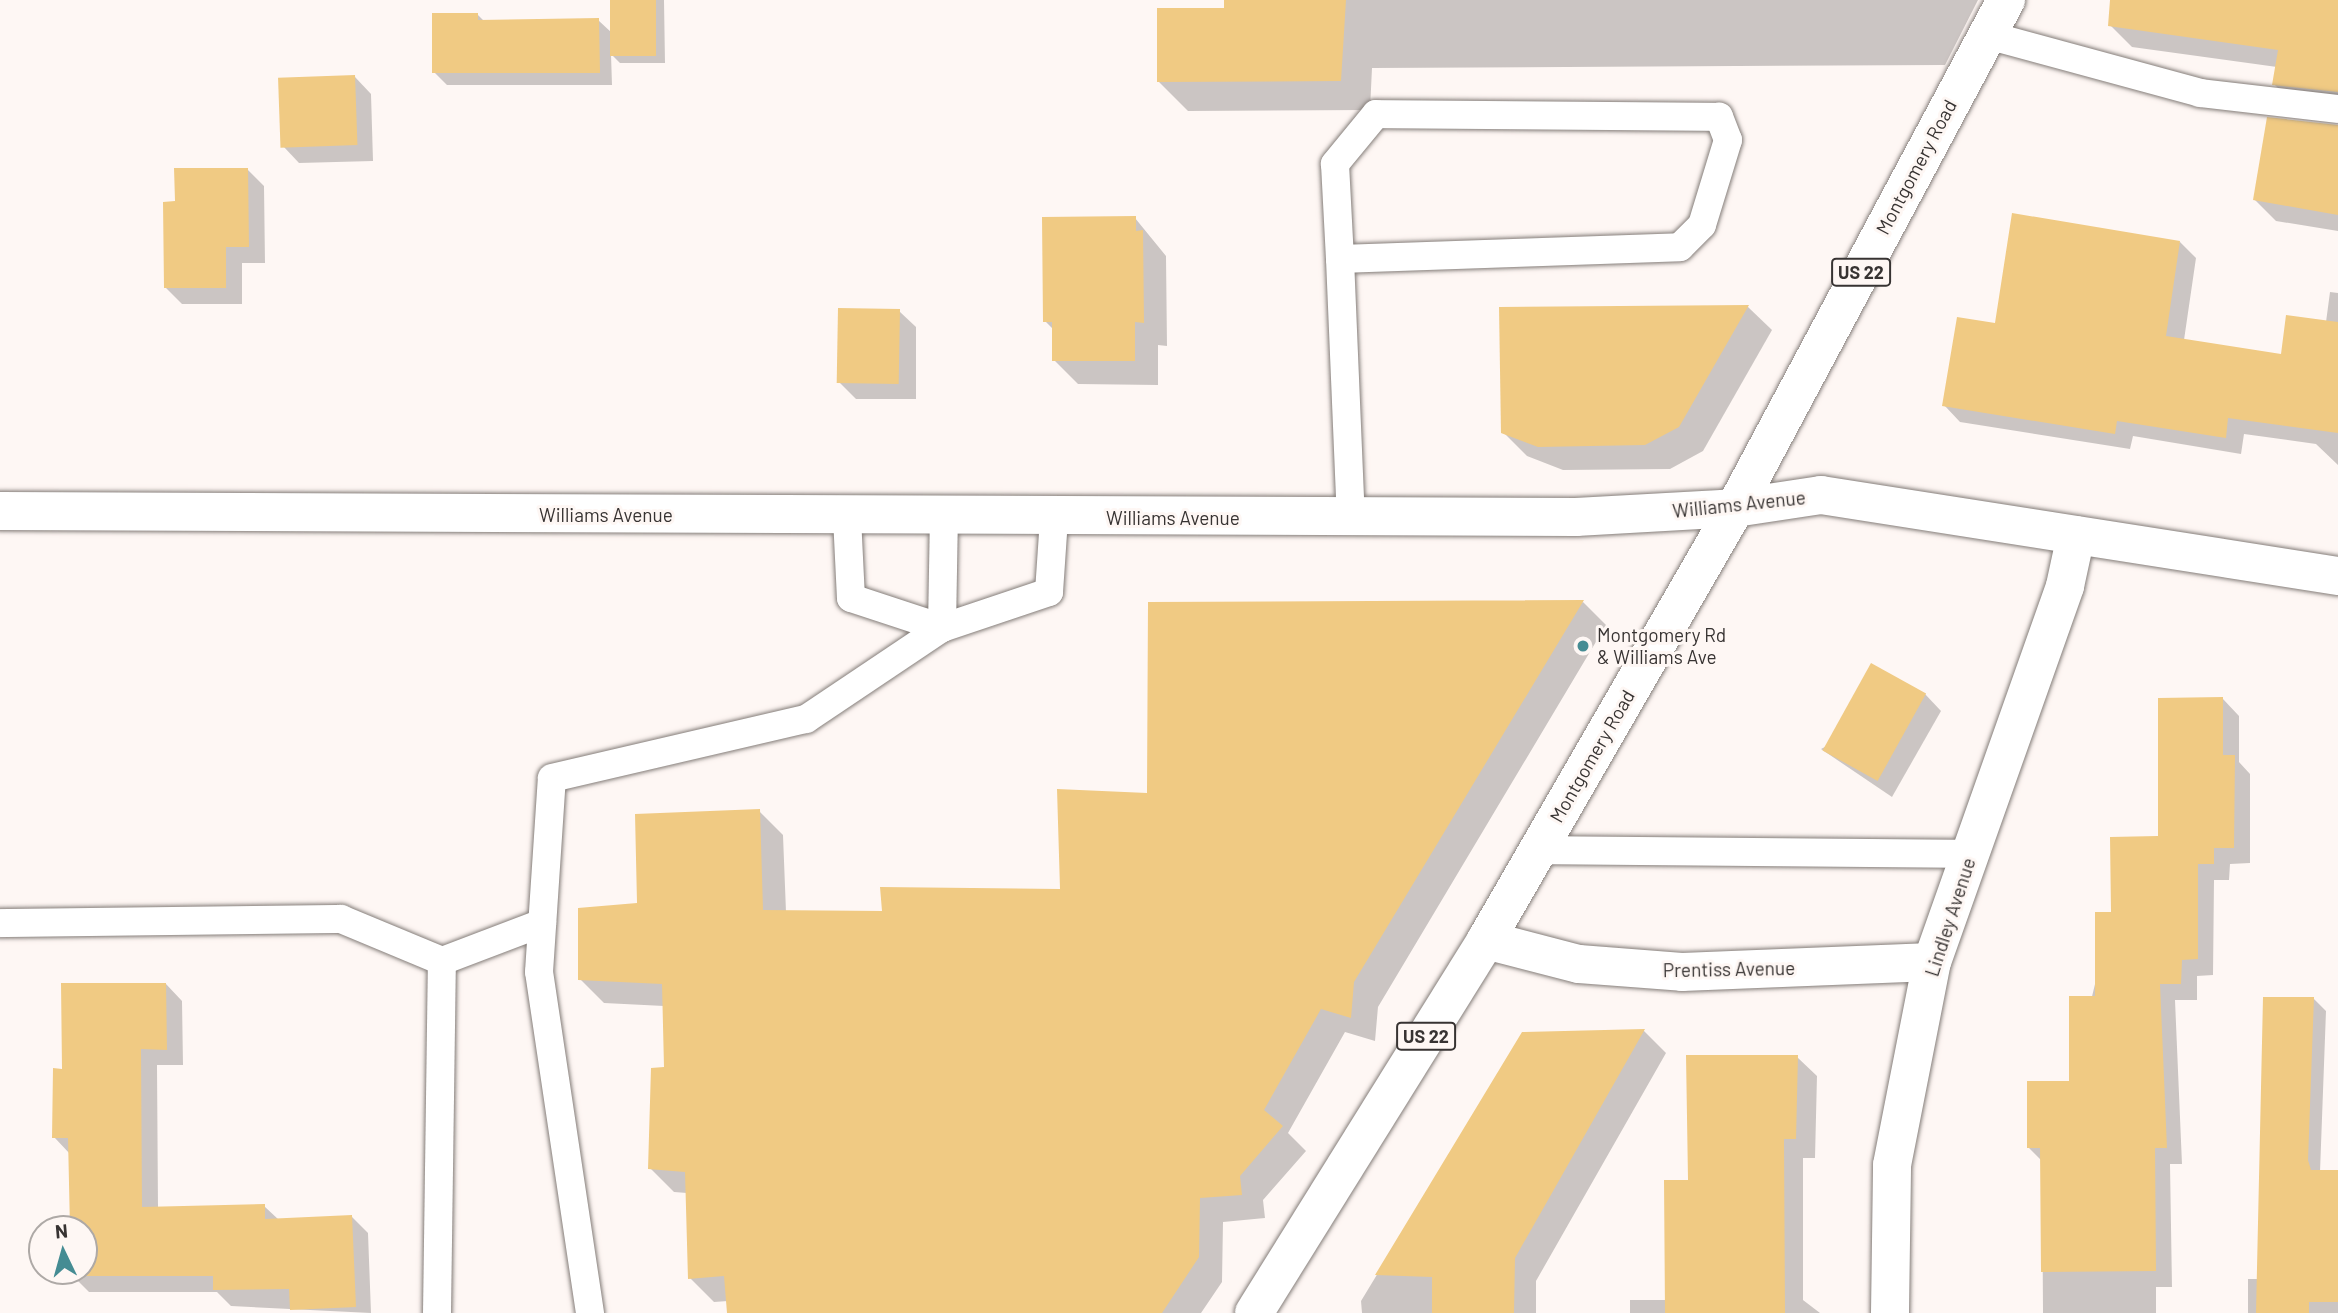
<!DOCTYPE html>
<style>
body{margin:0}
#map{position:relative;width:2338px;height:1313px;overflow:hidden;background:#fef7f4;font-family:Barlow,sans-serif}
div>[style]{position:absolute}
.shadow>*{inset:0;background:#0003}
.building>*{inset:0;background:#f0ca83;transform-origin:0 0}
.roads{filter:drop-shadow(0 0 2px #847d79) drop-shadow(0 0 2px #847d79)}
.lane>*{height:28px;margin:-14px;padding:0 14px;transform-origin:14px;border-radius:14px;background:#fff}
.street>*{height:38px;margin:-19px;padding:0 19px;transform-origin:19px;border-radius:19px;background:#fff}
.secondary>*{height:38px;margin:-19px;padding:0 19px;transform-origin:19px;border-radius:19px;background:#fff}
.primary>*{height:38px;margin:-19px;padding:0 19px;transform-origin:19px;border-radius:19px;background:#fff}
.dots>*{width:19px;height:19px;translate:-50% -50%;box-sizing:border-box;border:4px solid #fef7f4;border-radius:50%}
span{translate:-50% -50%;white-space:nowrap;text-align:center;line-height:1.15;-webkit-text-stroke:6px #fef7f4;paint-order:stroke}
.shield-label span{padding:2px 5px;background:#fef7f4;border:2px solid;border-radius:5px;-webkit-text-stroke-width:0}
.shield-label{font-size:18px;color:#373332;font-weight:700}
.street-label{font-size:19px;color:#373332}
.poi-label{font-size:19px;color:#373332}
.left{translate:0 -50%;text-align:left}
.north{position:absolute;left:28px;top:1215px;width:70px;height:70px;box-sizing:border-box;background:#fef7f4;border:2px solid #aea9a6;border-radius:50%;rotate:355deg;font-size:19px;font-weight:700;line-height:28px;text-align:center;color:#373332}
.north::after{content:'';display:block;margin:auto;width:24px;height:32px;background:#458c93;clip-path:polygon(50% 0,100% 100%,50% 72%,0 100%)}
</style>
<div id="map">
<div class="shadow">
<i style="clip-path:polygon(612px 0,664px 0,665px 63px,620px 63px,611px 54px,612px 85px,447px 85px,434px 72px,477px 14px,484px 21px,598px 20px,612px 33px)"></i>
<i style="clip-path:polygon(1225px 0,1978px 0,1945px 65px,1372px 68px,1370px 110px,1188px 111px,1159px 82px,1226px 9px)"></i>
<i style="clip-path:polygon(2123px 0,2338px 0,2338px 111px,2295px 105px,2274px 84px,2277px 67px,2132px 47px,2111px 26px)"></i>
<i style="clip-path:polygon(355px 77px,371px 94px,373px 161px,299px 163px,283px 146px)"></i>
<i style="clip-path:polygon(2338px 126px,2338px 231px,2276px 221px,2255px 200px)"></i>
<i style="clip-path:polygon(247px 169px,264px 186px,265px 263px,242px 263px,242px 304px,182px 304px,166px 288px,176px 202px)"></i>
<i style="clip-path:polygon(1135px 218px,1166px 256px,1167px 346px,1158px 345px,1158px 385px,1078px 384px,1054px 360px,1054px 330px,1045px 321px)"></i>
<i style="clip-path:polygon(2180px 242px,2196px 258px,2184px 340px,2282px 356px,2326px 322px,2330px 292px,2338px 293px,2338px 465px,2316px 444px,2244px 434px,2241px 454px,2133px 436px,2130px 449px,1960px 422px,1944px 405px,1997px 325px)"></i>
<i style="clip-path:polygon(1748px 307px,1772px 330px,1703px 451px,1670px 469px,1563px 470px,1527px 456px,1503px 432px,1501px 309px)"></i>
<i style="clip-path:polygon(899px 311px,916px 327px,916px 399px,856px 399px,839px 382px)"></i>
<i style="clip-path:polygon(1583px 602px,1606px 625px,1378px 1007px,1375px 1041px,1345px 1032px,1288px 1133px,1306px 1151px,1263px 1200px,1265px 1218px,1223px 1222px,1222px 1282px,1201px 1313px,729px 1313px,728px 1301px,714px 1302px,690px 1278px,687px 1193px,674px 1192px,650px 1168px,666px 1068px,664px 1006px,604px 1003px,580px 979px,639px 905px,759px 811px,783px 835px,786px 912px,884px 913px,1062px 891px,1148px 795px)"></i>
<i style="clip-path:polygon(1925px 694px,1941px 711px,1892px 797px,1821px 749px)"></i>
<i style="clip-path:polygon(2223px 699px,2239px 716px,2239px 762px,2250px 774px,2250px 863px,2230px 864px,2229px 880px,2214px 880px,2213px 975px,2197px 976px,2197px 1000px,2175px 1000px,2182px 1164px,2170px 1164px,2172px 1287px,2156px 1287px,2156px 1313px,2043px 1313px,2042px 1161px,2029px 1148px,2071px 1083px,2112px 914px,2160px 838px)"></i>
<i style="clip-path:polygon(166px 984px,182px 1001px,183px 1065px,157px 1065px,158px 1208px,264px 1206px,279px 1220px,351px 1216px,368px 1233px,371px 1313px,231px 1306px,217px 1292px,89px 1292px,72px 1275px,84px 1271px,84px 1229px,71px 1229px,70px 1154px,54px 1137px,64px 1070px)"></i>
<i style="clip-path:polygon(2313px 998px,2326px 1011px,2320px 1172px,2338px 1172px,2338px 1313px,2248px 1313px,2248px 1279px,2258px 1279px)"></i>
<i style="clip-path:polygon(1644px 1031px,1666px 1053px,1536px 1281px,1536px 1313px,1362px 1313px,1361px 1301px,1523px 1034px)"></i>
<i style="clip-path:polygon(1797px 1057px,1817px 1076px,1815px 1158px,1803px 1158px,1803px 1300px,1820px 1313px,1630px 1313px,1630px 1300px,1666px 1300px,1689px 1182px)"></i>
</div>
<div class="building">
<i style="left:610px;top:0;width:46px;height:56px"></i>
<i style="clip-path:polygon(1224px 0,1346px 0,1341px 81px,1157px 82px,1157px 8px,1224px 8px)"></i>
<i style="clip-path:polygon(2110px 0,2338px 0,2338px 92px,2272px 85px,2278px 50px,2108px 26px)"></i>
<i style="clip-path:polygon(432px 13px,478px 13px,478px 20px,599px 18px,600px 73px,432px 73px)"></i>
<i style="left:355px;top:75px;width:70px;height:77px;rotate:88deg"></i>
<i style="clip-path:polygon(2267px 117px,2338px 125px,2338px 215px,2253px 200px)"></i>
<i style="clip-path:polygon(174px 168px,248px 168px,249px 247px,226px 247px,226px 288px,164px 288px,163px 202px,175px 201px)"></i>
<i style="clip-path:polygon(2012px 213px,2180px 241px,2166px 336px,2281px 354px,2286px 315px,2338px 322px,2338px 433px,2228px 418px,2226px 438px,2117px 421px,2115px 434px,1942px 406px,1957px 317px,1995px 323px)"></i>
<i style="clip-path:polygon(1136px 216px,1136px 231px,1143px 230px,1144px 323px,1135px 322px,1135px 361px,1052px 361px,1052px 322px,1043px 322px,1042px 217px)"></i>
<i style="clip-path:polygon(1749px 305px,1679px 427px,1645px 445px,1538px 447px,1501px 433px,1499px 307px)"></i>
<i style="left:838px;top:308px;width:62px;height:75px;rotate:1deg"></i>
<i style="clip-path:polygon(1584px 600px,1354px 982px,1351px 1018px,1321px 1009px,1264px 1110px,1283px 1126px,1240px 1176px,1242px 1195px,1200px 1198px,1199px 1257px,1162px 1313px,727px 1313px,724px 1276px,688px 1279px,685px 1172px,648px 1169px,651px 1068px,664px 1067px,662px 984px,578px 980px,578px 908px,637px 903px,635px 814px,760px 809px,763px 910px,882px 911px,880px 887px,1060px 889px,1057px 789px,1147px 793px,1148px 602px)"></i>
<i style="left:1871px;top:663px;width:63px;height:100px;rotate:29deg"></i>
<i style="clip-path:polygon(2223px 697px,2223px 755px,2235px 755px,2234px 848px,2214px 848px,2214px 864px,2198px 864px,2198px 959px,2182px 960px,2181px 984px,2160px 984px,2167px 1148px,2155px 1148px,2156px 1271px,2041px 1272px,2040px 1148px,2027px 1148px,2027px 1081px,2069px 1081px,2069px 996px,2095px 996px,2095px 912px,2111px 912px,2110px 837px,2158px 836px,2158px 698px)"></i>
<i style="clip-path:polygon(61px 983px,166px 983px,167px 1050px,141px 1049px,142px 1207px,265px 1204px,265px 1219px,352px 1215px,356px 1307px,290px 1310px,289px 1289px,213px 1290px,213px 1276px,71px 1276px,84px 1271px,84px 1229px,70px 1229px,68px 1138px,52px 1138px,53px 1068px,62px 1069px)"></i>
<i style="clip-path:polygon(2263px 997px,2314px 997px,2308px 1160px,2311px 1170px,2338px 1170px,2338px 1302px,2309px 1302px,2309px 1313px,2256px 1313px)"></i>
<i style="clip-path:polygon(1645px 1029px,1515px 1258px,1514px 1313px,1432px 1313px,1432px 1277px,1375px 1275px,1522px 1032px)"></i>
<i style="clip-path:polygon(1686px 1055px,1798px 1055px,1796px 1139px,1784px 1139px,1785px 1313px,1665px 1313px,1664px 1180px,1688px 1180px)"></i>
</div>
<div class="roads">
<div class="lane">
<i style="left:1987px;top:35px;width:221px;rotate:15.2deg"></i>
<i style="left:2200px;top:93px;width:139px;rotate:6.6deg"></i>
<i style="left:1340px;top:259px;width:340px;rotate:-2deg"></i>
<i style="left:1680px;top:247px;width:31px;rotate:-45deg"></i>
<i style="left:1702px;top:225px;width:89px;rotate:-73deg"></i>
<i style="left:1728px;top:140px;width:25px;rotate:-111deg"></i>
<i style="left:1719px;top:117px;width:343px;rotate:-179.5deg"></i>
<i style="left:1376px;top:114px;width:65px;rotate:129.4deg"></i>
<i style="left:1335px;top:164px;width:95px;rotate:87deg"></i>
<i style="left:1340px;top:259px;width:258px;rotate:87.6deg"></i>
<i style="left:847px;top:517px;width:81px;rotate:87.2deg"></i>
<i style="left:851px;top:598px;width:96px;rotate:18.2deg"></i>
<i style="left:942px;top:628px;width:113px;rotate:-18.6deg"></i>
<i style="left:1049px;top:592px;width:74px;rotate:-86.1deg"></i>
<i style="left:1538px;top:850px;width:432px;rotate:0.5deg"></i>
<i style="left:0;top:923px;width:341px;rotate:-0.7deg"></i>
<i style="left:341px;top:919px;width:109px;rotate:22.6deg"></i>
<i style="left:437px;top:1313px;width:352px;rotate:-89.2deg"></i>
<i style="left:442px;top:961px;width:107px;rotate:-20.8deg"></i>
<i style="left:590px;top:1313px;width:345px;rotate:-98.5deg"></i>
<i style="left:539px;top:972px;width:194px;rotate:-86.2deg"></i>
<i style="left:552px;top:778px;width:261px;rotate:-13.1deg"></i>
<i style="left:806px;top:719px;width:164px;rotate:-33.8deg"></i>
<i style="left:942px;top:628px;width:111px;rotate:-89deg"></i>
</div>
<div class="street">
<i style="left:0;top:511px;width:1576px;rotate:0.22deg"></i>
<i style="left:1576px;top:517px;width:159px;rotate:-3.2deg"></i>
<i style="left:1486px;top:940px;width:96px;rotate:14.5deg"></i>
<i style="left:1579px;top:964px;width:103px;rotate:4.4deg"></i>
<i style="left:1682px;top:972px;width:250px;rotate:-2.3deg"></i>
<i style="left:1890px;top:1313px;width:148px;rotate:-89.2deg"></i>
<i style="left:1892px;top:1165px;width:207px;rotate:-78.9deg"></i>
<i style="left:1932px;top:962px;width:399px;rotate:-70.5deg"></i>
<i style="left:2065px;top:586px;width:52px;rotate:-77.8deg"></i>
</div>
<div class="secondary">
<i style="left:1735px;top:508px;width:87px;rotate:-8.6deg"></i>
<i style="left:1821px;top:495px;width:523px;rotate:8.9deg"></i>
</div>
<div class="primary">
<i style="left:1254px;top:1313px;width:439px;rotate:-58.1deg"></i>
<i style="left:1486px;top:940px;width:499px;rotate:-60deg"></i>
<i style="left:1735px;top:508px;width:576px;rotate:-61.92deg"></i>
</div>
</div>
<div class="dots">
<i style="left:1583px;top:646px;background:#458c93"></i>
</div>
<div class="shield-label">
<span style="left:1861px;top:272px">US 22</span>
<span style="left:1426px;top:1036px">US 22</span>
</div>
<div class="street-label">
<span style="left:1916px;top:167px;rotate:-62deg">Montgomery Road</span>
<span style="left:1739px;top:504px;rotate:-6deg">Williams Avenue</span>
<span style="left:606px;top:515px">Williams Avenue</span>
<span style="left:1173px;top:518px">Williams Avenue</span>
<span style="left:1592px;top:756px;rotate:-60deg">Montgomery Road</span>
<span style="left:1950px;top:917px;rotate:-72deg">Lindley Avenue</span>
<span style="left:1729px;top:969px;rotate:-1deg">Prentiss Avenue</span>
</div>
<div class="poi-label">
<span class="left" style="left:1597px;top:646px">Montgomery Rd<br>&amp; Williams Ave</span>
</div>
<div class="north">N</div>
</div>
